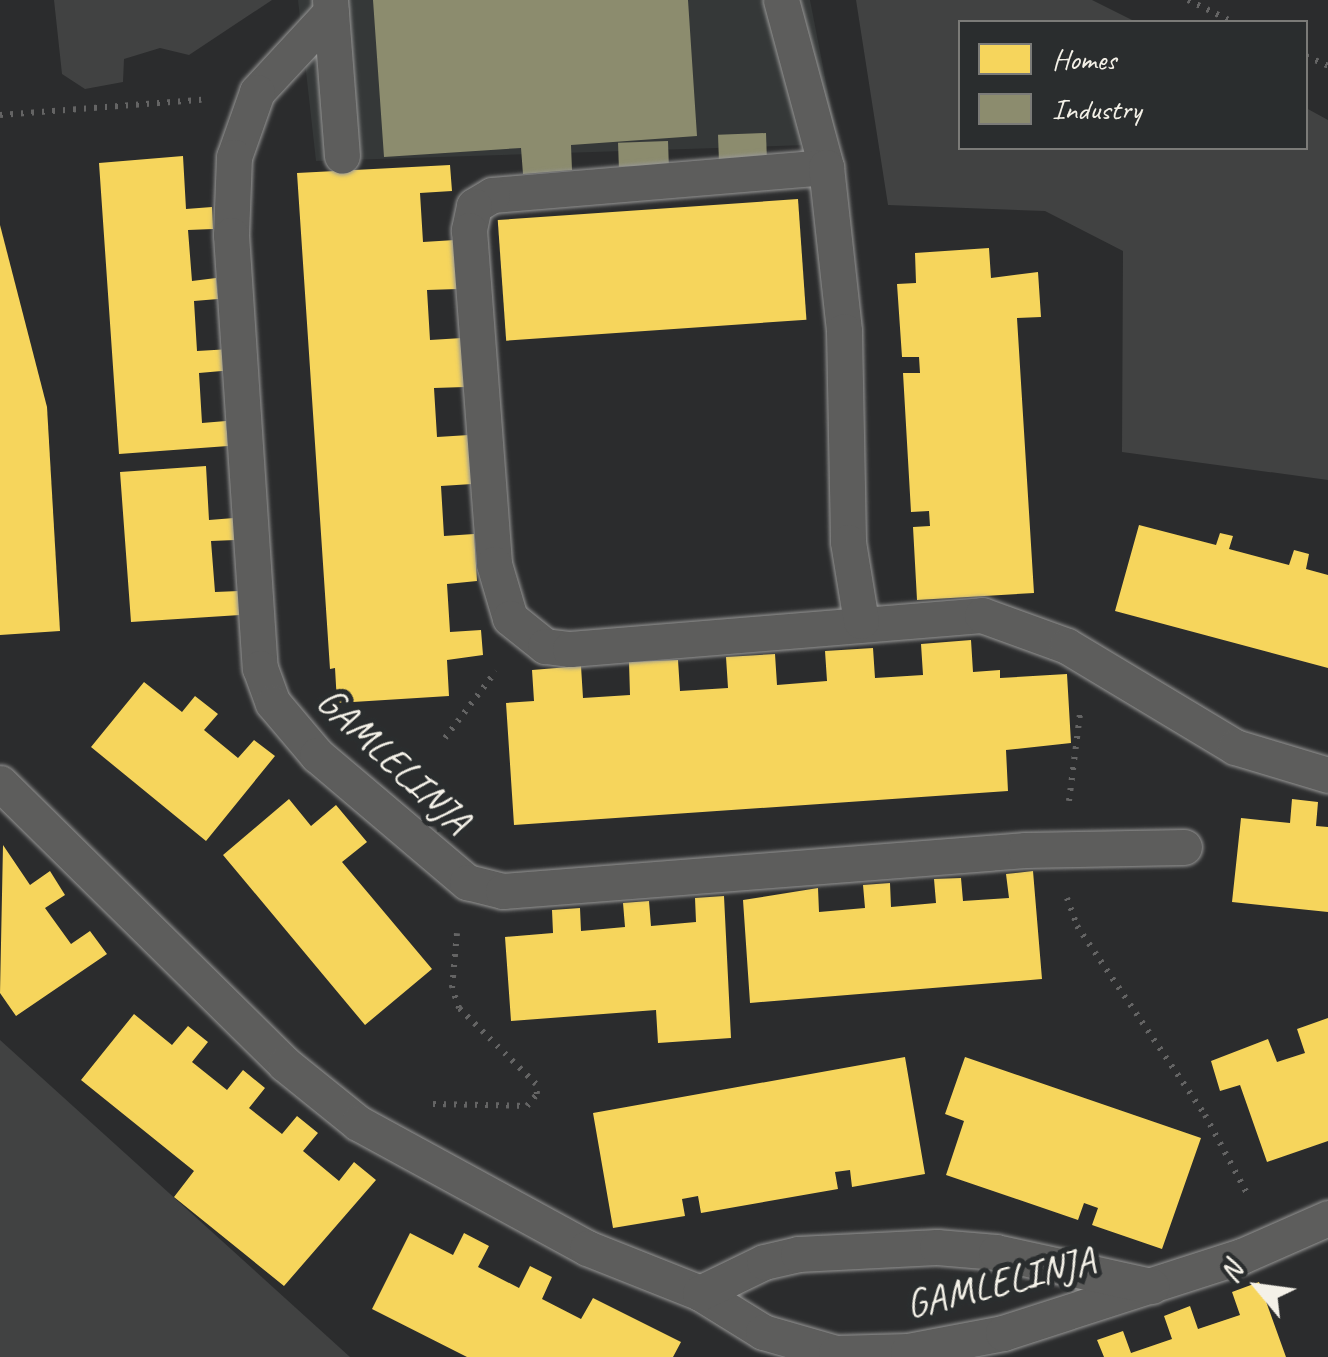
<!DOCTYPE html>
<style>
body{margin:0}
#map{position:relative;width:1328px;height:1357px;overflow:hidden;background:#2b2c2d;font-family:Caveat,sans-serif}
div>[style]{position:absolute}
.built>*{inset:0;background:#353838}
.green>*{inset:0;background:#414242}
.homes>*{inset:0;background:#f6d55c;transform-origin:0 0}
.industry>*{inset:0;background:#8c8c6e;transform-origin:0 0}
.path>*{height:6px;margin-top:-3px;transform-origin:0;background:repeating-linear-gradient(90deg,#646464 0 2.5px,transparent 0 10.5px)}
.roads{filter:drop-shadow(0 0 2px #979796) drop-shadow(0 0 2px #979796)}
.service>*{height:35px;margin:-17.5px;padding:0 17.5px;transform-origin:17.5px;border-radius:17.5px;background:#5d5d5c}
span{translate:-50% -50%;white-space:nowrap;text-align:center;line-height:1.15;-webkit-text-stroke:10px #2a2d2e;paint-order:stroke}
.street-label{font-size:40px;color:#f4f1e8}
.legend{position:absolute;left:958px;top:20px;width:350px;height:130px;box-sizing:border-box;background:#2a2d2e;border:2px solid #7b7b78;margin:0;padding:12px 18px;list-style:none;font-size:30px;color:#f4f1e8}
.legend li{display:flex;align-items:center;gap:20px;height:50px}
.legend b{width:50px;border:2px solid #7b7b78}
.north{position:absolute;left:1208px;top:1237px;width:100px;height:100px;-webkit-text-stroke:8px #2a2d2e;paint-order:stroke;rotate:299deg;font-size:28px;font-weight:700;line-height:40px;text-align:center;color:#f4f1e8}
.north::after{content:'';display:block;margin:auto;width:35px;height:45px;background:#f4f1e8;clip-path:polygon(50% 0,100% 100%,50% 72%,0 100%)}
</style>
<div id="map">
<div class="built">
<i style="clip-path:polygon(298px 0,810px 0,838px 144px,316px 161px)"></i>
</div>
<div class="green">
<i style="clip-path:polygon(54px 0,272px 0,189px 55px,160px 48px,124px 59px,123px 82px,85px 89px,62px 74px)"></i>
<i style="clip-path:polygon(856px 0,1092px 0,1136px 22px,961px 22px,961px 148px,1306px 148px,1306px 108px,1328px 120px,1328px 480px,1122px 452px,1123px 251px,1045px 211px,888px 205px)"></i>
<i style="clip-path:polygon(0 1040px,350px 1357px,0 1357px)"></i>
</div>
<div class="homes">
<i style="clip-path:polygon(183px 156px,186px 209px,212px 207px,213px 229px,188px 230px,192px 281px,216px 278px,218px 299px,194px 301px,197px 351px,231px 349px,233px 370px,199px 373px,202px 423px,226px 421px,228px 446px,119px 454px,99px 163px)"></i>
<i style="clip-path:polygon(450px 165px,452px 191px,420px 193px,423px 242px,455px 240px,458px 289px,427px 290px,430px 340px,462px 338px,465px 387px,434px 388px,437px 437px,469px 435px,472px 484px,441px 486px,444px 536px,474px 534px,477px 581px,447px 584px,450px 632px,481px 630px,483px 655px,447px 660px,449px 696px,337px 703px,335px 668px,330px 669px,297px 173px)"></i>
<i style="left:798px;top:199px;width:121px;height:301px;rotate:86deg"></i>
<i style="clip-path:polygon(0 225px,47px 407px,60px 631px,0 635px)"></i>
<i style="clip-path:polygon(989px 248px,991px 278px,1038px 272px,1041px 317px,1017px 318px,1034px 593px,917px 600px,913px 527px,930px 526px,929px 511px,911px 512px,903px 373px,920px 373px,919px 357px,902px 357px,897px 284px,916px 283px,915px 253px)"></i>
<i style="clip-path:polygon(206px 466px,209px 520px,234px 518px,235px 540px,211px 541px,215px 592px,239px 591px,240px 615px,131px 622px,120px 472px)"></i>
<i style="clip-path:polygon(1139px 525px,1216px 545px,1220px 533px,1233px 536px,1229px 549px,1289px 565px,1294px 550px,1309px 554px,1306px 569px,1328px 575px,1328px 668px,1115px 611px)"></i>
<i style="clip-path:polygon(971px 640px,973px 672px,1000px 670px,1000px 678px,1067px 674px,1071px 743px,1006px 750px,1008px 791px,514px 825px,506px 703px,534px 701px,532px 670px,581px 666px,583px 698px,630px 695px,629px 662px,678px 660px,680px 691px,728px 688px,726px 657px,775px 654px,777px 685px,827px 681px,825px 651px,873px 648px,875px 678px,923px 675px,921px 644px)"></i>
<i style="clip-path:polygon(144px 682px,182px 712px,195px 696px,218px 714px,204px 730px,238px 758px,254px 740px,275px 756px,206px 841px,91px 747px)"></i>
<i style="clip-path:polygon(289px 799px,311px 826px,336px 805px,367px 842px,342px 862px,432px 969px,365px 1025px,223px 855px)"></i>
<i style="clip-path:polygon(1292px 799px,1318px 802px,1316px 826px,1328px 827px,1328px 912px,1232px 902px,1241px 818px,1290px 823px)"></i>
<i style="clip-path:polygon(3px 845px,30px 885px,50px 871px,65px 895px,45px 908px,71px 944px,90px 931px,107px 954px,16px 1016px,0 993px)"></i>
<i style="clip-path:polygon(1033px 871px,1042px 979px,750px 1003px,743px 900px,818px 888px,819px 912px,865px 908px,863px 885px,890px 883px,891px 907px,936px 903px,934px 879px,961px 878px,963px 901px,1009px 898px,1006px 874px)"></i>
<i style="clip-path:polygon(724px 896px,731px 1038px,658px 1043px,656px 1010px,511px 1021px,505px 937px,553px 933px,552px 910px,580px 908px,581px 931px,625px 927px,623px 903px,649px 901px,651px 926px,696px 922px,695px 898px)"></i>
<i style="clip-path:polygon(134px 1014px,172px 1045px,188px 1026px,208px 1042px,192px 1062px,227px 1090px,243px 1070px,265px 1088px,249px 1108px,282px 1134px,297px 1116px,318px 1133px,303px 1151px,339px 1181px,354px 1162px,376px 1180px,284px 1286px,174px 1197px,194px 1171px,81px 1080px)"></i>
<i style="clip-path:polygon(1328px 1018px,1328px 1141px,1267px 1162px,1240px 1085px,1220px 1091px,1211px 1061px,1268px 1039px,1277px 1062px,1305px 1053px,1297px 1029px)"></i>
<i style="clip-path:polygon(905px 1057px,925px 1174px,852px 1187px,850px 1170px,835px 1172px,838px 1189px,701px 1213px,698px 1196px,682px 1199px,685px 1216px,613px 1228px,593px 1113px)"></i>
<i style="clip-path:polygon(965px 1057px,1201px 1138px,1162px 1249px,1092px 1225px,1098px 1208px,1084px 1203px,1078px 1220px,946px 1175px,964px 1121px,945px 1114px)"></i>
<i style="clip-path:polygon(410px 1233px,453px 1255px,464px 1233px,489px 1246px,478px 1267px,519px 1288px,530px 1266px,552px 1277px,542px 1299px,581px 1319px,593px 1298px,681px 1342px,673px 1357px,467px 1357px,372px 1309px)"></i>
<i style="clip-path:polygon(1259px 1282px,1286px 1357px,1104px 1357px,1097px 1340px,1123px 1331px,1131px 1353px,1172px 1339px,1164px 1316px,1190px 1306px,1198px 1329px,1240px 1315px,1232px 1292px)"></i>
</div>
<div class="industry">
<i style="clip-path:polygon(373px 0,688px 0,697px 136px,571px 145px,572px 170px,523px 174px,521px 148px,384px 157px)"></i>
<i style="left:766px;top:133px;width:26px;height:48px;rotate:88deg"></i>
<i style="left:668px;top:141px;width:24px;height:50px;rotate:88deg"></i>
</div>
<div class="path">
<i style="left:1188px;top:0;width:50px;rotate:26.1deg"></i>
<i style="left:1306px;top:56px;width:24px;rotate:24deg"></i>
<i style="left:0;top:115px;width:202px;rotate:-4.3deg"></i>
<i style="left:445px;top:738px;width:84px;rotate:-52.7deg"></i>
<i style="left:1069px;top:801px;width:88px;rotate:-82.8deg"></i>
<i style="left:1067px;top:898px;width:30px;rotate:70deg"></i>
<i style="left:1077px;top:926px;width:228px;rotate:55.9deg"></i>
<i style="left:1205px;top:1115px;width:93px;rotate:61.8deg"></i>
<i style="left:433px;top:1104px;width:94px;rotate:1.2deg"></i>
<i style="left:527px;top:1106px;width:16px;rotate:-50deg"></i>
<i style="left:537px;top:1094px;width:10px;rotate:-96deg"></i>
<i style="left:536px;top:1084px;width:108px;rotate:-135.4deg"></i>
<i style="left:459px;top:1008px;width:21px;rotate:-109deg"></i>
<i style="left:452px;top:988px;width:55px;rotate:-84.8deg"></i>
</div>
<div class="roads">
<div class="service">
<i style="left:330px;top:0;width:156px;rotate:85.6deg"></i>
<i style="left:781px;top:0;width:173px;rotate:74.9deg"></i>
<i style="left:826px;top:167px;width:335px;rotate:175.2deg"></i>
<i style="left:492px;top:195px;width:21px;rotate:149deg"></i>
<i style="left:474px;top:206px;width:25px;rotate:102deg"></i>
<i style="left:469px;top:230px;width:335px;rotate:85.7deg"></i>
<i style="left:494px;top:564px;width:56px;rotate:73.5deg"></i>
<i style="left:510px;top:618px;width:45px;rotate:38.7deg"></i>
<i style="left:545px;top:646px;width:25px;rotate:7deg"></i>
<i style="left:570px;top:649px;width:413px;rotate:-4.7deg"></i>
<i style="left:982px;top:615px;width:90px;rotate:20deg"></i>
<i style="left:1067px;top:646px;width:196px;rotate:31deg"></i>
<i style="left:1235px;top:747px;width:97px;rotate:16.8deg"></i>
<i style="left:331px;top:12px;width:109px;rotate:132.8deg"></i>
<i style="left:257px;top:92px;width:69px;rotate:109.5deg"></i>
<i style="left:234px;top:157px;width:78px;rotate:92.2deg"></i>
<i style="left:231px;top:235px;width:434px;rotate:86.2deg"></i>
<i style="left:260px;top:668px;width:37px;rotate:70deg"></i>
<i style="left:273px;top:703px;width:68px;rotate:49.8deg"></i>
<i style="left:317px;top:755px;width:197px;rotate:40.3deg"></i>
<i style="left:467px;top:882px;width:37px;rotate:14deg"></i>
<i style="left:503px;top:891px;width:524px;rotate:-4.49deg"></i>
<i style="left:1025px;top:850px;width:159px;rotate:-1.1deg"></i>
<i style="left:826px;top:167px;width:165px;rotate:83.7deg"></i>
<i style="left:844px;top:331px;width:211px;rotate:88.9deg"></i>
<i style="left:848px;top:542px;width:80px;rotate:80.7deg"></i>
<i style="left:0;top:783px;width:400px;rotate:44.6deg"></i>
<i style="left:285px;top:1064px;width:94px;rotate:38.9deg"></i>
<i style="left:358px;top:1123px;width:261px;rotate:28.6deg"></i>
<i style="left:587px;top:1248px;width:122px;rotate:21.7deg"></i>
<i style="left:700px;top:1293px;width:74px;rotate:31.8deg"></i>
<i style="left:763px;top:1332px;width:76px;rotate:16deg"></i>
<i style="left:836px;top:1353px;width:72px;rotate:-1.6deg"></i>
<i style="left:908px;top:1351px;width:97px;rotate:-10.7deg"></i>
<i style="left:1003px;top:1333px;width:251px;rotate:-17.9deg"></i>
<i style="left:1242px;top:1256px;width:94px;rotate:-23.8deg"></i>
<i style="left:700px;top:1293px;width:71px;rotate:-25.8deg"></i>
<i style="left:764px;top:1262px;width:35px;rotate:-13deg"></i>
<i style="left:798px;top:1254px;width:139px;rotate:-2.9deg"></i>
<i style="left:937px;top:1247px;width:59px;rotate:4.8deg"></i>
<i style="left:996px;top:1252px;width:159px;rotate:12.4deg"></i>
</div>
</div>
<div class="street-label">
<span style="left:394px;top:760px;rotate:43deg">GAMLELINJA</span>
<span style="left:1000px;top:1282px;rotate:-14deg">GAMLELINJA</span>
</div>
<ul class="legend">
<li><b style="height:28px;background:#f6d55c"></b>Homes</li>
<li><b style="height:28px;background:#8c8c6e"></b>Industry</li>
</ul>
<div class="north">N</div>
</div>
